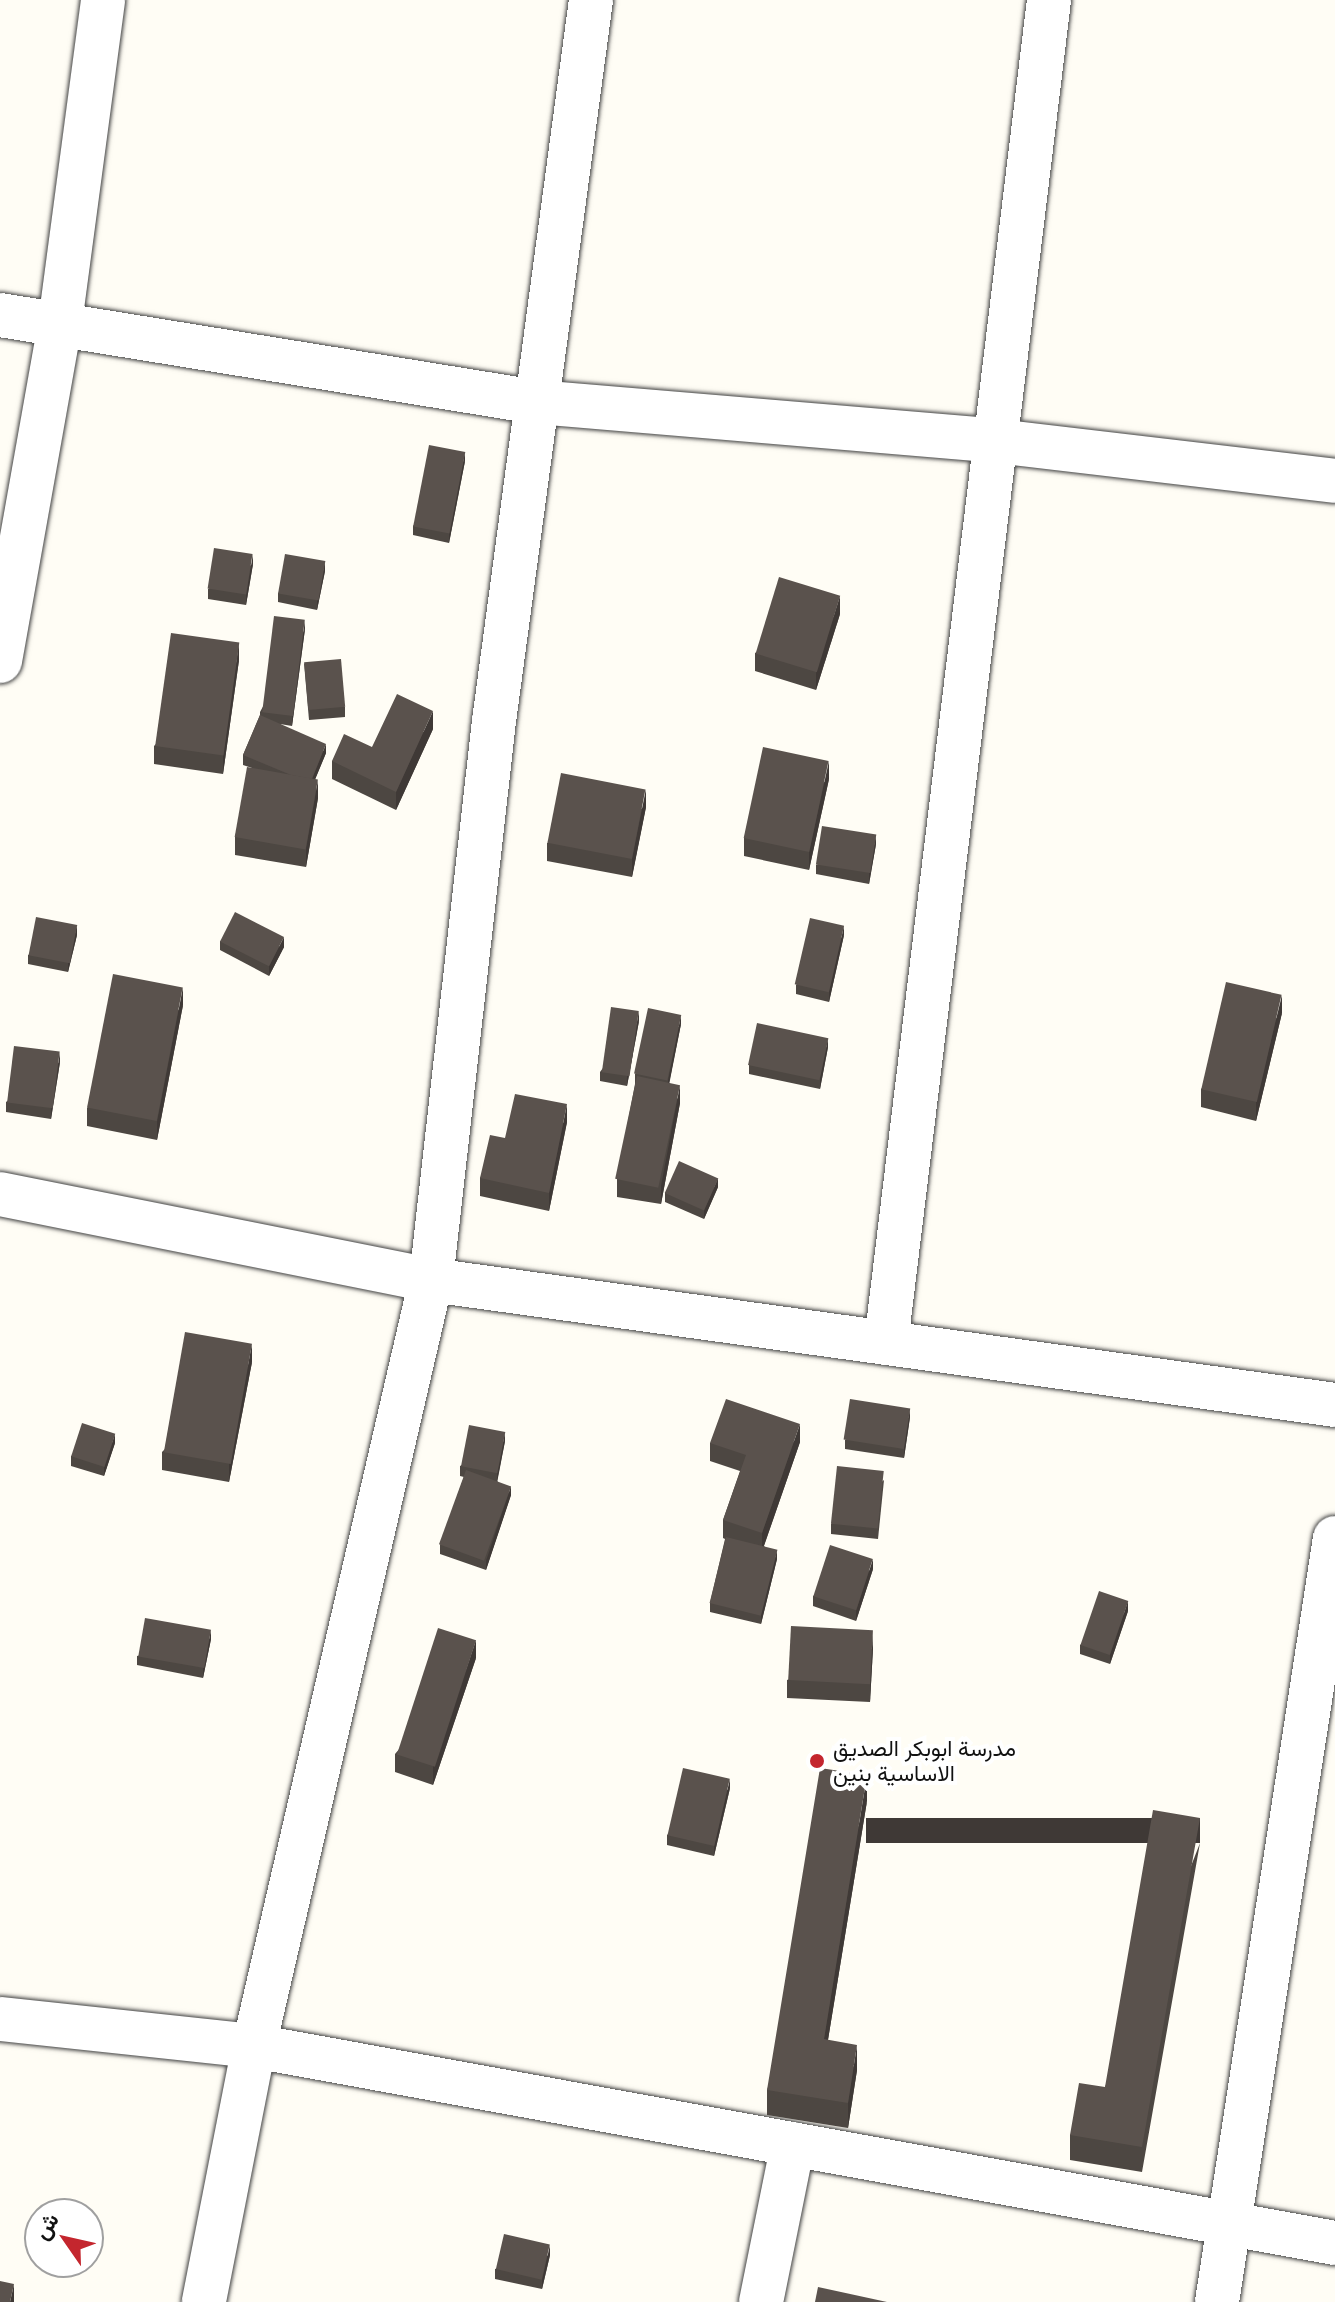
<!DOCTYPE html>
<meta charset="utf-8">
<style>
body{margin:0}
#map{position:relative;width:1335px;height:2302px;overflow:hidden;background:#fffdf5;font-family:Lora,Vazirmatn,serif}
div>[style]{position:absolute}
.roads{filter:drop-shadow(0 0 2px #444) drop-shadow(0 0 2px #444)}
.minor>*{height:44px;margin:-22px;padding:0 22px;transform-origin:22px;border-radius:22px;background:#fff}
.tertiary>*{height:44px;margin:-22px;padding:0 22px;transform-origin:22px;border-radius:22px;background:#fff}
.wall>*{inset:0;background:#4d4742}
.shaded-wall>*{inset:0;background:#3f3936;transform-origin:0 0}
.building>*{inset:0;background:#5a524d;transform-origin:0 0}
.dots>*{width:22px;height:22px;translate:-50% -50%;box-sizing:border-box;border:4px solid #fff;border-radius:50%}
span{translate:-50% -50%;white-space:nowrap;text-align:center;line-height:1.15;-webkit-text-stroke:8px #fff;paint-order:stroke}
.poi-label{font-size:22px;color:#111}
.left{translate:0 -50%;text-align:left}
.north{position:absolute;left:24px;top:2198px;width:80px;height:80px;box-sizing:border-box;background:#fff;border:2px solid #a0a0a0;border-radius:50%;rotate:304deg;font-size:22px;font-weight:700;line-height:32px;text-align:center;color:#111}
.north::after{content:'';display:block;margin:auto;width:28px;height:36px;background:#c4262e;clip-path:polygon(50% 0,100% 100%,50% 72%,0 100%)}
</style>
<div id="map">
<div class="roads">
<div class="minor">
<i style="left:0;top:315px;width:543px;rotate:9.22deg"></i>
<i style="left:536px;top:402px;width:462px;rotate:4.8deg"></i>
<i style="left:996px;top:441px;width:341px;rotate:6.7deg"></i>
<i style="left:0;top:661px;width:343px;rotate:-79.9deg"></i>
<i style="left:60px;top:323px;width:326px;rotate:-82.4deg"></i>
<i style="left:0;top:1194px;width:439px;rotate:11.3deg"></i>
<i style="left:431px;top:1280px;width:786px;rotate:103.01deg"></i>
<i style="left:254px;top:2046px;width:261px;rotate:101.1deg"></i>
<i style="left:886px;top:1343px;width:1353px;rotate:-83.08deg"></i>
<i style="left:0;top:2019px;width:255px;rotate:6.1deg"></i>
<i style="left:254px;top:2046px;width:1099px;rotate:10.33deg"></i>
<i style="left:761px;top:2302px;width:161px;rotate:-78.6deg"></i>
<i style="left:1217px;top:2302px;width:773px;rotate:-81.22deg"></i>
</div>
<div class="tertiary">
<i style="left:591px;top:0;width:727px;rotate:97.66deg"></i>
<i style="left:494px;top:721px;width:563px;rotate:96.43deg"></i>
<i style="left:431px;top:1280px;width:913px;rotate:7.87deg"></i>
</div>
</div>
<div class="wall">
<i style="clip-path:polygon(465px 461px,449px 543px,413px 535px,413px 526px)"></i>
<i style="clip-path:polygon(253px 564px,246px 605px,208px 599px,208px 589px)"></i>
<i style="clip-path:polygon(325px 571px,317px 610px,278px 602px,278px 593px)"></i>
<i style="clip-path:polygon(840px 614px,816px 690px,755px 671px,755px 653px)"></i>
<i style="clip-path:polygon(305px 629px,292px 726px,280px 724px,326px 753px,315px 779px,318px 798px,306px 867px,235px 855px,235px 837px,252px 768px,243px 765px,243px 755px,260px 715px,260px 712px)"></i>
<i style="clip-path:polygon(239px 660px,223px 774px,154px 764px,154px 746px)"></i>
<i style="clip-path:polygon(304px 663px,345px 707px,345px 717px,309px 720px)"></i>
<i style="clip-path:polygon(433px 729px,396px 810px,332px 779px,332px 761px,372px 747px)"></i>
<i style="clip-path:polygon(829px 779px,809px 870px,744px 856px,744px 838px)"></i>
<i style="clip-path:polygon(646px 807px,632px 877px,547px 861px,547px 843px)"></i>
<i style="clip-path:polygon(876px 844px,869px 884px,816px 874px,816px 865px)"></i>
<i style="clip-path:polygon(77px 935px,68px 972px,28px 964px,28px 955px)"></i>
<i style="clip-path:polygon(844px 935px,829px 1002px,796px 994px,796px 985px)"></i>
<i style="clip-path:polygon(220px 941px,284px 947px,269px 976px,220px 950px)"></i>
<i style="clip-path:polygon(183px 1005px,157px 1140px,87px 1126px,87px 1108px)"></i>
<i style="clip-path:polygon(1282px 1013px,1256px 1121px,1201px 1107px,1201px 1089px)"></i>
<i style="clip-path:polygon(639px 1021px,627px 1086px,600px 1081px,600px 1072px)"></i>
<i style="clip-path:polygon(681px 1024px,669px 1083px,680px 1103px,661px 1204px,617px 1197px,617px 1179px,635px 1084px,635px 1074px)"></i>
<i style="clip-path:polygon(828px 1047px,820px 1089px,749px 1074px,749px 1065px)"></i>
<i style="clip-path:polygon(60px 1062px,51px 1119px,6px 1112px,6px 1102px)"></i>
<i style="clip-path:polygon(567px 1122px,549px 1211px,480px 1196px,480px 1178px,505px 1138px)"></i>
<i style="clip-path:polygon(718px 1187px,704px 1219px,665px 1202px,665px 1193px)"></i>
<i style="clip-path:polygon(252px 1362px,229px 1482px,162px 1470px,162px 1452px)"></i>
<i style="clip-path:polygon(910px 1417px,904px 1458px,845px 1449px,845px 1440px)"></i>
<i style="clip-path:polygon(505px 1441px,497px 1481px,511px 1495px,486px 1570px,440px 1554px,440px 1545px,464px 1477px,460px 1476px,460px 1466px)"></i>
<i style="clip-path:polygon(800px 1442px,764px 1546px,777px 1559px,761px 1624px,710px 1612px,710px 1603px,725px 1539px,723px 1538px,723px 1520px,740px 1471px,710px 1461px,710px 1443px)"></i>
<i style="clip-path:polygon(115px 1443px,104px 1476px,71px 1466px,71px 1456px)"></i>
<i style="clip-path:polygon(884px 1480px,878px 1539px,831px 1534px,831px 1524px)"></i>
<i style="clip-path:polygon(873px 1569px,856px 1621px,813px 1606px,813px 1596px)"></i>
<i style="clip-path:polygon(1128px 1611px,1110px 1664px,1080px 1654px,1080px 1645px)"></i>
<i style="clip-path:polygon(211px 1639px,203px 1678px,137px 1665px,137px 1656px)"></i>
<i style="clip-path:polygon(873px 1648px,870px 1702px,787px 1698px,787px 1680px)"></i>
<i style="clip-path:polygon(476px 1658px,433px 1785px,395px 1772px,395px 1754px)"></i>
<i style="clip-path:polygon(730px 1788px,714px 1856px,667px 1845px,667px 1835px)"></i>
<i style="clip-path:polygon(867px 1801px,828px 2040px,857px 2070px,848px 2128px,767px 2115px,767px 2090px)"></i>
<i style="clip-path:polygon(1200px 1843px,1142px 2172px,1070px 2160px,1070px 2135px,1105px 2087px)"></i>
<i style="clip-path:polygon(550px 2255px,542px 2289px,495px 2279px,495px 2269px)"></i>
</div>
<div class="shaded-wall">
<i style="clip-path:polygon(465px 452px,465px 461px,449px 543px,449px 533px)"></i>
<i style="clip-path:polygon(253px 554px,253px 564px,246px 605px,246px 596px)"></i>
<i style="clip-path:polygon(325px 561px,325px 571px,317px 610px,317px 601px)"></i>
<i style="clip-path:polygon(840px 596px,840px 614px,816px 690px,816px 672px)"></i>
<i style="clip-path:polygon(305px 620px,305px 629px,292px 726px,292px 716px)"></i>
<i style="clip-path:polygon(239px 642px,239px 660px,223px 774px,223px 756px)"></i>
<i style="clip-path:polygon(433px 711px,433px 729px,396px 810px,396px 792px)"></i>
<i style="clip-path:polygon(326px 744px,326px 753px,310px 792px,310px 783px)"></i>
<i style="clip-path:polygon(829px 761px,829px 779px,809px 870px,809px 852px)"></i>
<i style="clip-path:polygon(318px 780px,318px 798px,306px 867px,306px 849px)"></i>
<i style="clip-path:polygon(646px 789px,646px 807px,632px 877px,632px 859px)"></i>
<i style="clip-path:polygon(876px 835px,876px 844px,869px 884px,869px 874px)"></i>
<i style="clip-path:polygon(77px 925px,77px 935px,68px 972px,68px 962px)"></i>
<i style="clip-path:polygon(844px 926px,844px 935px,829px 1002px,829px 992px)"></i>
<i style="clip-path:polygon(284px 937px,284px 947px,269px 976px,269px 966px)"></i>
<i style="clip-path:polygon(183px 987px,183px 1005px,157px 1140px,157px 1122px)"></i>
<i style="clip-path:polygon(1282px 995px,1282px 1013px,1256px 1121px,1256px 1102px)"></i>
<i style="clip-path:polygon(639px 1011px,639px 1021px,627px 1086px,627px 1076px)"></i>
<i style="clip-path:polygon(681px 1015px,681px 1024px,668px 1090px,668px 1081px)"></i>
<i style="clip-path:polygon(828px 1038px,828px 1047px,820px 1089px,820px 1079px)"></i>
<i style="clip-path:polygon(60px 1052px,60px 1062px,51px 1119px,51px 1110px)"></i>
<i style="clip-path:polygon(680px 1085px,680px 1103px,661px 1204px,661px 1186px)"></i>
<i style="clip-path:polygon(567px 1104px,567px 1122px,549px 1211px,549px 1193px)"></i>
<i style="clip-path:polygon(718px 1178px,718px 1187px,704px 1219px,704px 1210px)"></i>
<i style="clip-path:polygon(252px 1344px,252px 1362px,229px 1482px,229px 1464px)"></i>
<i style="clip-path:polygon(910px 1408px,910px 1417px,904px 1458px,904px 1448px)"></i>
<i style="clip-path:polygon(800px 1424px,800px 1442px,762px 1551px,762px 1533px)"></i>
<i style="clip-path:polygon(505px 1432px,505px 1441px,497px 1483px,497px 1474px)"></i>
<i style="clip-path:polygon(115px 1434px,115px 1443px,104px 1476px,104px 1466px)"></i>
<i style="clip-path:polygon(511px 1486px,511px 1495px,486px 1570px,486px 1561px)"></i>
<i style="clip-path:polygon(777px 1550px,777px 1559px,761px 1624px,761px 1614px)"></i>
<i style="clip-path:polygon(873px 1559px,873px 1569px,856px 1621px,856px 1611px)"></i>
<i style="clip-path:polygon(1128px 1601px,1128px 1611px,1110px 1664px,1110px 1655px)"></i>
<i style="clip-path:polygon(211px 1630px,211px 1639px,203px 1678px,203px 1669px)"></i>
<i style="clip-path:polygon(873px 1630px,873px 1648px,870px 1702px,870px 1684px)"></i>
<i style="clip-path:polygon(476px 1640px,476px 1658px,433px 1785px,433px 1767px)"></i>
<i style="clip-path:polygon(867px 1775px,867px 1801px,824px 2064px,824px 2039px)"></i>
<i style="clip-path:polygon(730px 1779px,730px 1788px,714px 1856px,714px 1846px)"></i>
<i style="left:1200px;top:1818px;width:25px;height:334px;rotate:90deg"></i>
<i style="clip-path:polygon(857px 2045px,857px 2070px,848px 2128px,848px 2103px)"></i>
<i style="clip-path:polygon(550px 2245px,550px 2255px,542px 2289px,542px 2280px)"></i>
<i style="clip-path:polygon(14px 2284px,14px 2302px,10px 2302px)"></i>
</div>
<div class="building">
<i style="left:429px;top:445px;width:37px;height:83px;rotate:11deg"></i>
<i style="left:214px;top:548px;width:39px;height:41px;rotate:9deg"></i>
<i style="left:285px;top:554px;width:41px;height:40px;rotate:10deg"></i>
<i style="left:779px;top:577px;width:64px;height:80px;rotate:17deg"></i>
<i style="left:274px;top:616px;width:31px;height:97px;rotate:7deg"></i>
<i style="left:171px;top:633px;width:69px;height:114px;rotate:8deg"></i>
<i style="left:341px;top:659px;width:48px;height:37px;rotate:85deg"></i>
<i style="clip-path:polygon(397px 694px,433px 711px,396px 792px,332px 761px,344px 734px,372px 747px)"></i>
<i style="clip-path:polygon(260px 715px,326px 744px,312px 779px,291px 775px,243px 755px)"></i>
<i style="left:763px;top:747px;width:67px;height:93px;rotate:12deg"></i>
<i style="left:247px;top:767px;width:72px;height:71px;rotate:10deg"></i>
<i style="left:561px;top:773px;width:86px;height:71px;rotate:11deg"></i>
<i style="left:822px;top:826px;width:55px;height:39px;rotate:9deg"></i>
<i style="left:235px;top:912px;width:55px;height:33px;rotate:27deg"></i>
<i style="left:36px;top:917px;width:42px;height:39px;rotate:11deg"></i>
<i style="left:810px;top:918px;width:35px;height:68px;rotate:13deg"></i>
<i style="left:113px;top:974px;width:71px;height:136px;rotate:11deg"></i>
<i style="left:1226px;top:982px;width:57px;height:110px;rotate:13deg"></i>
<i style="left:611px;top:1007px;width:28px;height:66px;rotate:8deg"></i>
<i style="left:648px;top:1008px;width:34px;height:67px;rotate:12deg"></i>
<i style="left:757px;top:1023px;width:73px;height:43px;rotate:12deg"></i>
<i style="left:14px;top:1046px;width:46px;height:57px;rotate:7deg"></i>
<i style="left:637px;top:1076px;width:44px;height:105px;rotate:12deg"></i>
<i style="clip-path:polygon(515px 1094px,567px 1104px,549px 1193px,480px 1178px,490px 1135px,505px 1138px)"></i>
<i style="left:679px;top:1161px;width:43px;height:35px;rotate:24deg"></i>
<i style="left:185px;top:1332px;width:68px;height:122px;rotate:10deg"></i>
<i style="clip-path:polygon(726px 1399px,800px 1424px,762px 1533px,723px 1520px,746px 1455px,710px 1443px)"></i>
<i style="left:850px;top:1399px;width:61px;height:41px;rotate:9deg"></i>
<i style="left:82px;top:1423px;width:35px;height:35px;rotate:18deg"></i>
<i style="left:469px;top:1425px;width:37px;height:42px;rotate:11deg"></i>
<i style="left:837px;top:1466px;width:47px;height:58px;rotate:6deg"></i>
<i style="left:466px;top:1470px;width:48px;height:79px;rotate:20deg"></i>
<i style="left:726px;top:1537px;width:53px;height:68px;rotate:14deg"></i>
<i style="left:830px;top:1545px;width:45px;height:54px;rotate:18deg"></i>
<i style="left:1099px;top:1591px;width:31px;height:57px;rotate:19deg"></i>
<i style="left:145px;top:1618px;width:67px;height:39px;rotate:10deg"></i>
<i style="left:791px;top:1626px;width:82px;height:54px;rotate:3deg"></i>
<i style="left:438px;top:1628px;width:40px;height:133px;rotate:18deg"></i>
<i style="left:683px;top:1768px;width:48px;height:69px;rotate:13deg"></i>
<i style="clip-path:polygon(820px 1768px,867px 1775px,824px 2039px,857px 2045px,848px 2103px,767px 2090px)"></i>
<i style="clip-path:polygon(1153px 1810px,1200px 1818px,1142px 2147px,1070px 2135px,1079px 2083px,1105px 2087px)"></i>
<i style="left:504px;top:2234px;width:47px;height:36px;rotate:13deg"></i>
<i style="clip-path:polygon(0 2281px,14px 2284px,10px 2302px,0 2302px)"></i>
<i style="clip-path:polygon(818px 2287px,887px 2302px,815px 2302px)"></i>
</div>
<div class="dots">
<i style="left:817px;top:1761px;background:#c4262e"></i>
</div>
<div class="poi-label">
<span class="left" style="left:833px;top:1761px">مدرسة ابوبكر الصديق<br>الاساسية بنين</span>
</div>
<div class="north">ش</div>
</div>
